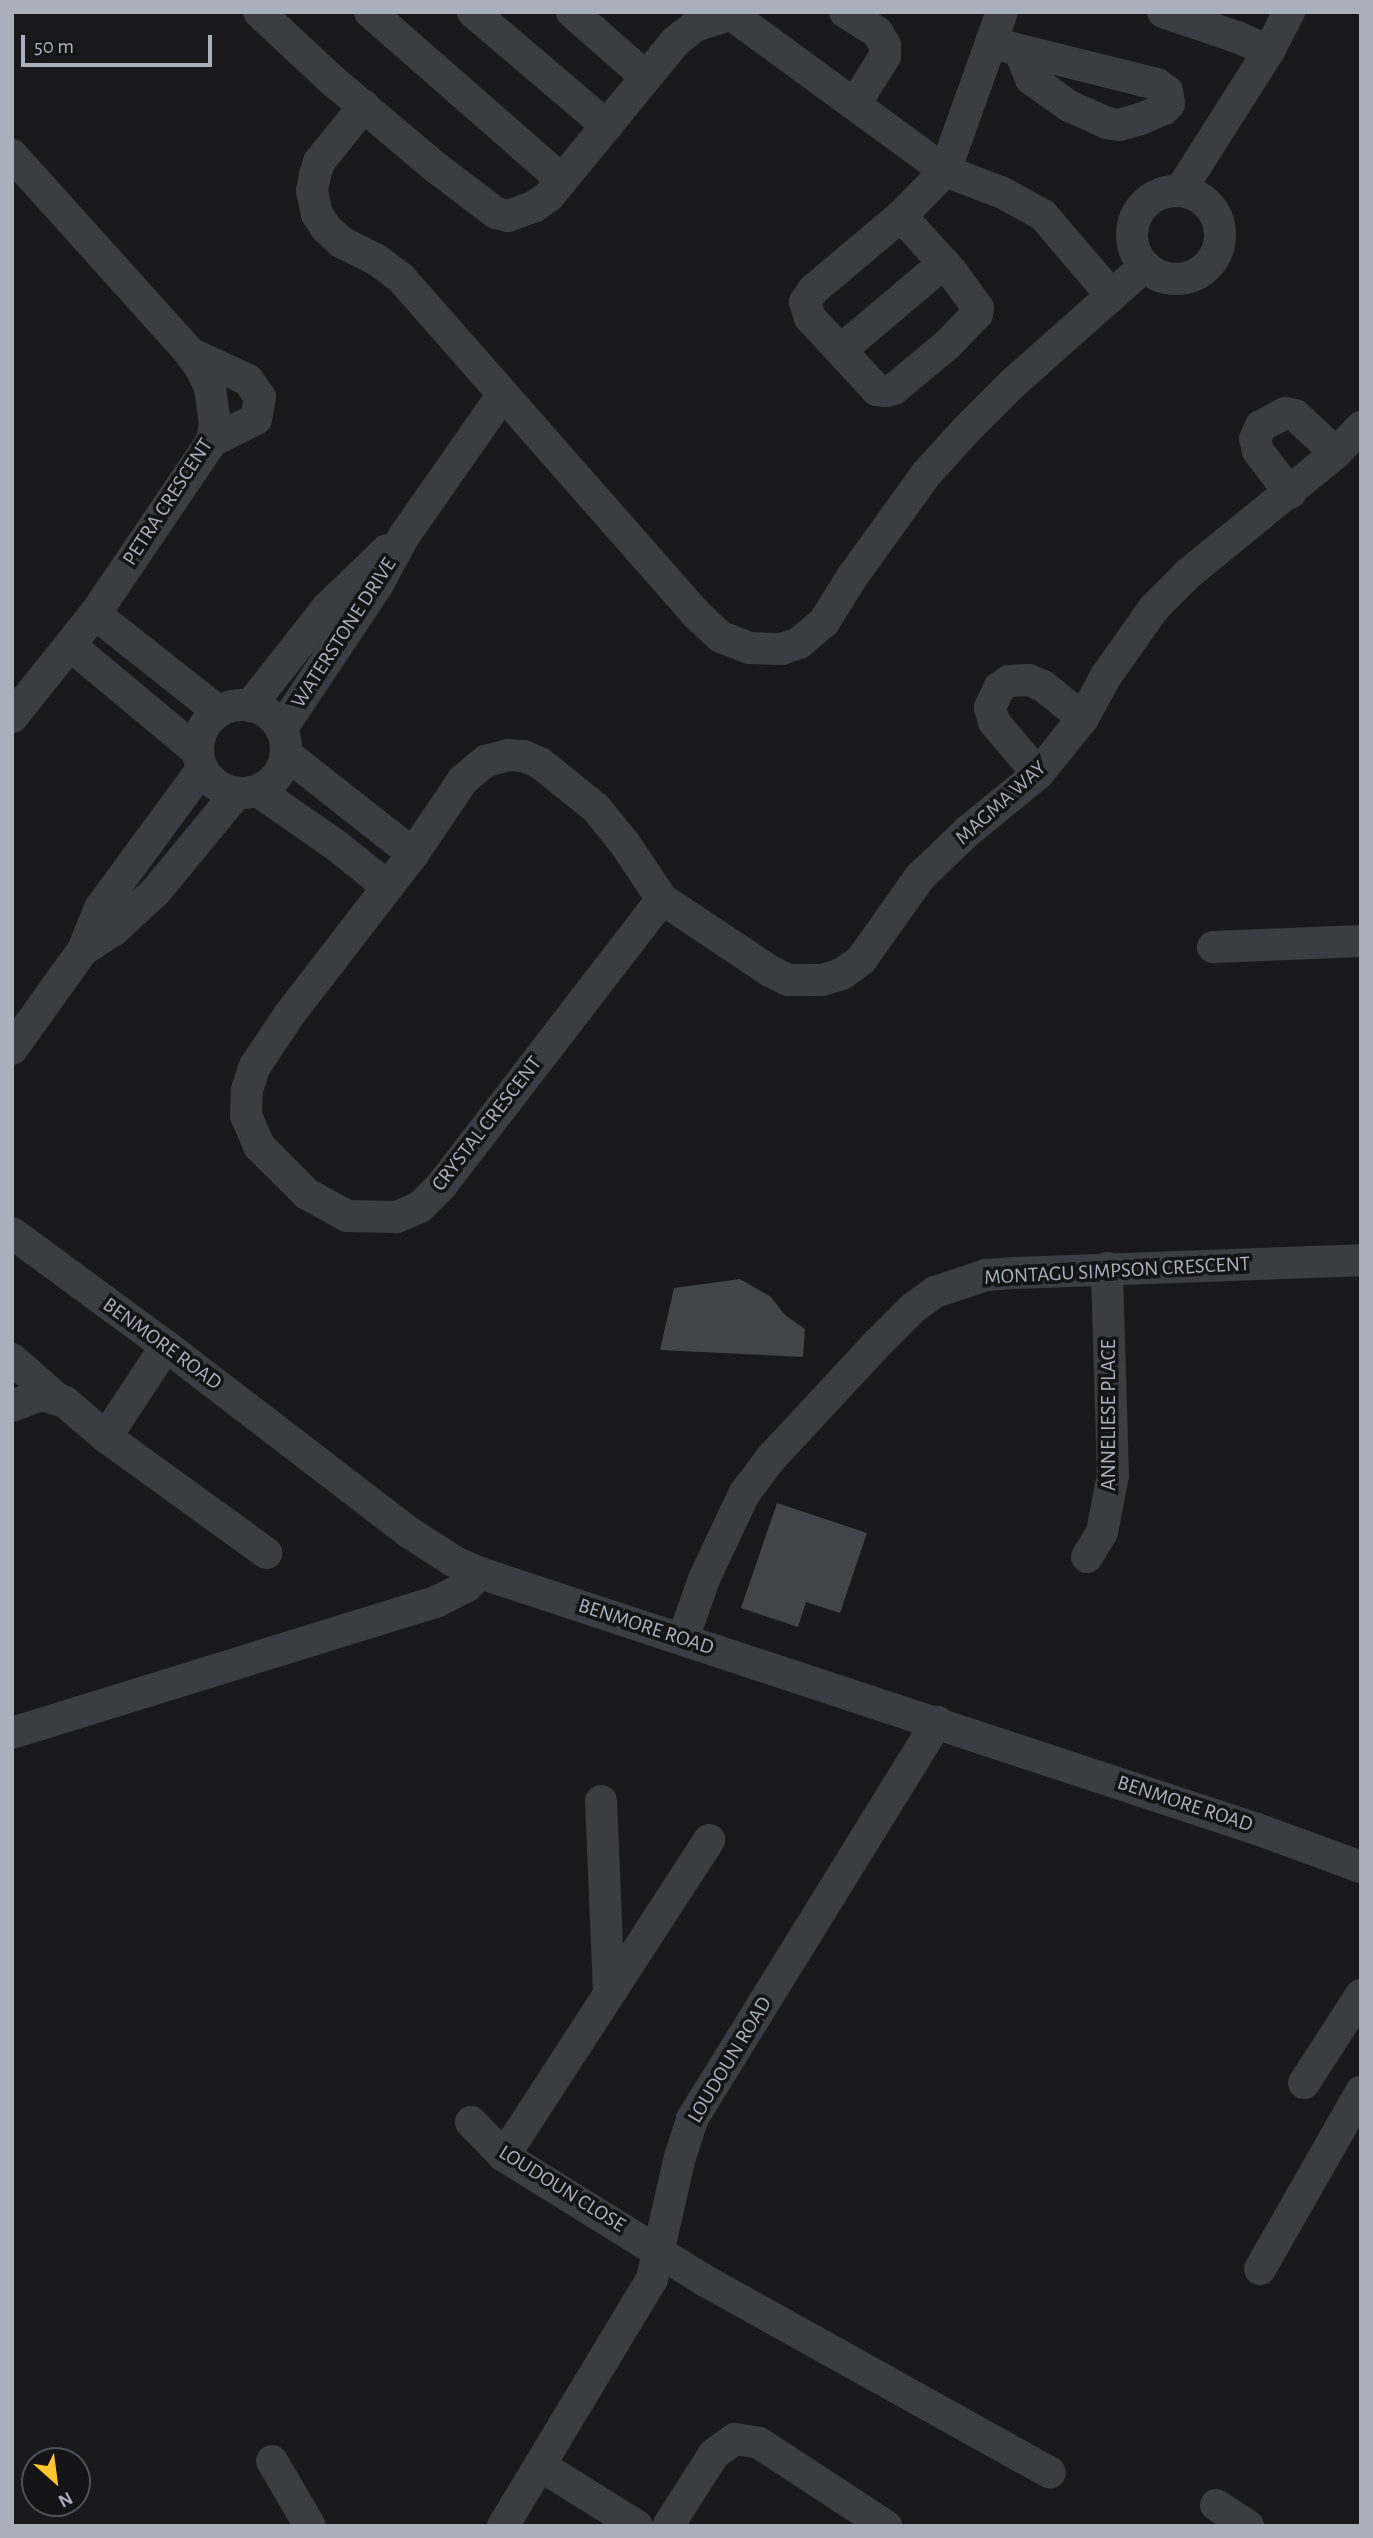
<!DOCTYPE html>
<style>
body{margin:0}
#map{position:relative;width:1373px;height:2538px;overflow:hidden;background:#19191c;font-family:"Alegreya Sans",sans-serif}
div>[style]{position:absolute}
.building>*{inset:0;background:#434449}
.minor>*{height:32px;margin:-16px;padding:0 16px;transform-origin:16px;border-radius:16px;background:#3c3c43}
.minor>.ring{margin:-16px;padding:0;box-sizing:content-box;background:none;border:32px solid #3c3c43;border-radius:50%}
span{translate:-50% -50%;white-space:nowrap;text-align:center;line-height:1.15;-webkit-text-stroke:7px #141417;paint-order:stroke}
.street-label{font-size:21px;color:#aaafbc}
.frame{position:absolute;inset:0;border:14px solid #aaafbc;pointer-events:none}
.north{position:absolute;left:21px;top:2447px;width:70px;height:70px;box-sizing:border-box;background:#141417;border:2px solid #505259;border-radius:50%;rotate:152deg;font-size:19px;font-weight:700;line-height:28px;text-align:center;color:#aaafbc}
.north::after{content:'';display:block;margin:auto;width:24px;height:32px;background:#ffc42e;clip-path:polygon(50% 0,100% 100%,50% 72%,0 100%)}
.scale{position:absolute;left:21px;top:35px;width:191px;height:32px;box-sizing:border-box;border:4px solid #aaafbc;border-top:0;padding-left:9px;font-size:21px;line-height:24px;white-space:nowrap;color:#aaafbc;-webkit-text-stroke:5px #141417;paint-order:stroke}
</style>
<div id="map">
<div class="building">
<i style="clip-path:polygon(740px 1279px,771px 1297px,785px 1315px,805px 1329px,803px 1357px,660px 1350px,674px 1288px)"></i>
<i style="clip-path:polygon(777px 1503px,867px 1533px,840px 1613px,806px 1602px,798px 1627px,741px 1608px)"></i>
</div>
<div class="minor">
<i style="left:259px;top:12px;width:100px;rotate:43deg"></i>
<i style="left:332px;top:80px;width:133px;rotate:40.1deg"></i>
<i style="left:434px;top:166px;width:78px;rotate:37.2deg"></i>
<i style="left:496px;top:213px;width:12px;rotate:14deg"></i>
<i style="left:508px;top:216px;width:29px;rotate:-20deg"></i>
<i style="left:535px;top:206px;width:17px;rotate:-36deg"></i>
<i style="left:549px;top:196px;width:199px;rotate:-50.7deg"></i>
<i style="left:675px;top:42px;width:26px;rotate:-39deg"></i>
<i style="left:695px;top:26px;width:35px;rotate:-18deg"></i>
<i style="left:370px;top:12px;width:255px;rotate:41.2deg"></i>
<i style="left:473px;top:12px;width:176px;rotate:40.4deg"></i>
<i style="left:572px;top:12px;width:98px;rotate:41.3deg"></i>
<i style="left:728px;top:12px;width:269px;rotate:36.2deg"></i>
<i style="left:945px;top:171px;width:62px;rotate:20.8deg"></i>
<i style="left:1003px;top:193px;width:46px;rotate:28.8deg"></i>
<i style="left:1043px;top:215px;width:106px;rotate:49.6deg"></i>
<i style="left:845px;top:12px;width:38px;rotate:32deg"></i>
<i style="left:877px;top:32px;width:15px;rotate:58deg"></i>
<i style="left:885px;top:45px;width:11px;rotate:90deg"></i>
<i style="left:885px;top:56px;width:57px;rotate:122deg"></i>
<i style="left:1163px;top:12px;width:78px;rotate:18.7deg"></i>
<i style="left:1237px;top:37px;width:35px;rotate:24deg"></i>
<i style="left:992px;top:43px;width:170px;rotate:14deg"></i>
<i style="left:1157px;top:84px;width:12px;rotate:35deg"></i>
<i style="left:1167px;top:91px;width:13px;rotate:81deg"></i>
<i style="left:1169px;top:104px;width:7px;rotate:135deg"></i>
<i style="left:1164px;top:109px;width:26px;rotate:157deg"></i>
<i style="left:1140px;top:119px;width:22px;rotate:164deg"></i>
<i style="left:1119px;top:125px;width:12px;rotate:-171deg"></i>
<i style="left:1107px;top:123px;width:42px;rotate:-155.9deg"></i>
<i style="left:1069px;top:106px;width:47px;rotate:-144.6deg"></i>
<i style="left:1031px;top:79px;width:31px;rotate:-112deg"></i>
<i style="left:364px;top:106px;width:72px;rotate:128.8deg"></i>
<i style="left:319px;top:162px;width:14px;rotate:107deg"></i>
<i style="left:315px;top:175px;width:16px;rotate:101deg"></i>
<i style="left:312px;top:191px;width:24px;rotate:78deg"></i>
<i style="left:317px;top:214px;width:17px;rotate:57deg"></i>
<i style="left:326px;top:228px;width:21px;rotate:43deg"></i>
<i style="left:341px;top:242px;width:40px;rotate:26.6deg"></i>
<i style="left:377px;top:260px;width:30px;rotate:37deg"></i>
<i style="left:401px;top:278px;width:446px;rotate:48.7deg"></i>
<i style="left:695px;top:613px;width:35px;rotate:43deg"></i>
<i style="left:721px;top:637px;width:30px;rotate:21deg"></i>
<i style="left:749px;top:648px;width:32px;rotate:2deg"></i>
<i style="left:781px;top:649px;width:19px;rotate:-18deg"></i>
<i style="left:799px;top:643px;width:33px;rotate:-40deg"></i>
<i style="left:824px;top:622px;width:53px;rotate:-58.1deg"></i>
<i style="left:852px;top:577px;width:128px;rotate:-54.2deg"></i>
<i style="left:927px;top:473px;width:59px;rotate:-47.7deg"></i>
<i style="left:967px;top:429px;width:64px;rotate:-45deg"></i>
<i style="left:1012px;top:384px;width:178px;rotate:-41.6deg"></i>
<i style="left:12px;top:155px;width:266px;rotate:48deg"></i>
<i style="left:190px;top:353px;width:21px;rotate:55deg"></i>
<i style="left:202px;top:370px;width:20px;rotate:66deg"></i>
<i style="left:210px;top:388px;width:35px;rotate:82deg"></i>
<i style="left:215px;top:423px;width:18px;rotate:99deg"></i>
<i style="left:212px;top:441px;width:205px;rotate:124.1deg"></i>
<i style="left:97px;top:611px;width:136px;rotate:128.7deg"></i>
<i class="ring" style="left:1132px;top:191px;width:56px;height:56px"></i>
<i style="left:1180px;top:191px;width:166px;rotate:-57.6deg"></i>
<i style="left:1269px;top:51px;width:44px;rotate:-62.9deg"></i>
<i style="left:901px;top:216px;width:74px;rotate:47.7deg"></i>
<i style="left:951px;top:271px;width:46px;rotate:53.9deg"></i>
<i style="left:978px;top:308px;width:6px;rotate:99deg"></i>
<i style="left:977px;top:314px;width:42px;rotate:134deg"></i>
<i style="left:948px;top:344px;width:70px;rotate:140.2deg"></i>
<i style="left:894px;top:389px;width:8px;rotate:166deg"></i>
<i style="left:886px;top:391px;width:9px;rotate:-174deg"></i>
<i style="left:877px;top:390px;width:98px;rotate:-132.9deg"></i>
<i style="left:810px;top:318px;width:17px;rotate:-107deg"></i>
<i style="left:805px;top:302px;width:14px;rotate:-56deg"></i>
<i style="left:813px;top:290px;width:115px;rotate:-40.1deg"></i>
<i style="left:901px;top:216px;width:63px;rotate:-45.6deg"></i>
<i style="left:945px;top:171px;width:169px;rotate:-70.3deg"></i>
<i style="left:841px;top:350px;width:135px;rotate:-40.2deg"></i>
<i style="left:190px;top:353px;width:64px;rotate:25deg"></i>
<i style="left:248px;top:380px;width:21px;rotate:55deg"></i>
<i style="left:260px;top:397px;width:22px;rotate:100deg"></i>
<i style="left:256px;top:419px;width:49px;rotate:153.4deg"></i>
<i style="left:1290px;top:493px;width:53px;rotate:-127.3deg"></i>
<i style="left:1258px;top:451px;width:12px;rotate:-104deg"></i>
<i style="left:1255px;top:439px;width:14px;rotate:-65deg"></i>
<i style="left:1261px;top:426px;width:27px;rotate:-28deg"></i>
<i style="left:1285px;top:413px;width:10px;rotate:11deg"></i>
<i style="left:1295px;top:415px;width:56px;rotate:42.8deg"></i>
<i style="left:95px;top:614px;width:158px;rotate:38.3deg"></i>
<i style="left:71px;top:646px;width:164px;rotate:39.8deg"></i>
<i class="ring" style="left:198px;top:705px;width:56px;height:56px"></i>
<i style="left:250px;top:706px;width:125px;rotate:-51.8deg"></i>
<i style="left:327px;top:608px;width:83px;rotate:-44deg"></i>
<i style="left:282px;top:728px;width:173px;rotate:-56.3deg"></i>
<i style="left:378px;top:584px;width:55px;rotate:-61.6deg"></i>
<i style="left:404px;top:536px;width:173px;rotate:-55.1deg"></i>
<i style="left:286px;top:754px;width:162px;rotate:38.2deg"></i>
<i style="left:508px;top:755px;width:16px;rotate:4deg"></i>
<i style="left:524px;top:756px;width:17px;rotate:24deg"></i>
<i style="left:540px;top:763px;width:72px;rotate:38.8deg"></i>
<i style="left:596px;top:808px;width:46px;rotate:51.1deg"></i>
<i style="left:625px;top:844px;width:66px;rotate:56.1deg"></i>
<i style="left:662px;top:899px;width:361px;rotate:127.6deg"></i>
<i style="left:442px;top:1185px;width:31px;rotate:135deg"></i>
<i style="left:420px;top:1207px;width:26px;rotate:157deg"></i>
<i style="left:396px;top:1217px;width:49px;rotate:-178.8deg"></i>
<i style="left:347px;top:1216px;width:46px;rotate:-151.2deg"></i>
<i style="left:307px;top:1194px;width:68px;rotate:-135deg"></i>
<i style="left:259px;top:1146px;width:33px;rotate:-113deg"></i>
<i style="left:246px;top:1116px;width:26px;rotate:-88deg"></i>
<i style="left:247px;top:1090px;width:25px;rotate:-72deg"></i>
<i style="left:255px;top:1066px;width:61px;rotate:-56.3deg"></i>
<i style="left:289px;top:1015px;width:203px;rotate:-52.4deg"></i>
<i style="left:413px;top:854px;width:89px;rotate:-56deg"></i>
<i style="left:463px;top:780px;width:30px;rotate:-40deg"></i>
<i style="left:486px;top:761px;width:23px;rotate:-15deg"></i>
<i style="left:1038px;top:774px;width:68px;rotate:-130.2deg"></i>
<i style="left:994px;top:722px;width:15px;rotate:-106deg"></i>
<i style="left:990px;top:708px;width:22px;rotate:-66deg"></i>
<i style="left:999px;top:688px;width:12px;rotate:-35deg"></i>
<i style="left:1009px;top:681px;width:20px;rotate:-3deg"></i>
<i style="left:1029px;top:680px;width:15px;rotate:23deg"></i>
<i style="left:1043px;top:686px;width:51px;rotate:38.7deg"></i>
<i style="left:258px;top:791px;width:96px;rotate:34.8deg"></i>
<i style="left:337px;top:846px;width:65px;rotate:38.8deg"></i>
<i style="left:662px;top:899px;width:130px;rotate:33.7deg"></i>
<i style="left:770px;top:971px;width:20px;rotate:27deg"></i>
<i style="left:788px;top:980px;width:34px"></i>
<i style="left:822px;top:980px;width:21px;rotate:-17deg"></i>
<i style="left:842px;top:974px;width:24px;rotate:-36deg"></i>
<i style="left:861px;top:960px;width:102px;rotate:-54.6deg"></i>
<i style="left:920px;top:877px;width:66px;rotate:-43.8deg"></i>
<i style="left:968px;top:831px;width:90px;rotate:-39.2deg"></i>
<i style="left:1038px;top:774px;width:72px;rotate:-51.2deg"></i>
<i style="left:1083px;top:718px;width:48px;rotate:-61.3deg"></i>
<i style="left:1106px;top:676px;width:83px;rotate:-54.8deg"></i>
<i style="left:1154px;top:608px;width:49px;rotate:-45deg"></i>
<i style="left:1189px;top:573px;width:190px;rotate:-39.2deg"></i>
<i style="left:1336px;top:453px;width:36px;rotate:-46deg"></i>
<i style="left:1213px;top:947px;width:148px;rotate:-2.3deg"></i>
<i style="left:83px;top:950px;width:37px;rotate:-33deg"></i>
<i style="left:114px;top:930px;width:57px;rotate:-42.9deg"></i>
<i style="left:156px;top:891px;width:126px;rotate:-50.5deg"></i>
<i style="left:12px;top:1049px;width:122px;rotate:-54.4deg"></i>
<i style="left:83px;top:950px;width:45px;rotate:-68deg"></i>
<i style="left:100px;top:908px;width:172px;rotate:-53.7deg"></i>
<i style="left:12px;top:1233px;width:191px;rotate:36.3deg"></i>
<i style="left:166px;top:1346px;width:307px;rotate:37.5deg"></i>
<i style="left:410px;top:1533px;width:54px;rotate:32.8deg"></i>
<i style="left:455px;top:1562px;width:27px;rotate:24deg"></i>
<i style="left:480px;top:1573px;width:818px;rotate:18.24deg"></i>
<i style="left:1257px;top:1829px;width:111px;rotate:20.1deg"></i>
<i style="left:12px;top:1359px;width:56px;rotate:41.4deg"></i>
<i style="left:12px;top:1406px;width:31px;rotate:-21deg"></i>
<i style="left:41px;top:1395px;width:25px;rotate:16deg"></i>
<i style="left:65px;top:1402px;width:54px;rotate:40.5deg"></i>
<i style="left:106px;top:1437px;width:198px;rotate:35.9deg"></i>
<i style="left:106px;top:1437px;width:109px;rotate:-56.6deg"></i>
<i style="left:1087px;top:1557px;width:29px;rotate:-59deg"></i>
<i style="left:1102px;top:1532px;width:58px;rotate:-79.1deg"></i>
<i style="left:1113px;top:1475px;width:207px;rotate:-91.7deg"></i>
<i style="left:683px;top:1639px;width:64px;rotate:-70.7deg"></i>
<i style="left:704px;top:1579px;width:94px;rotate:-64.8deg"></i>
<i style="left:744px;top:1494px;width:45px;rotate:-53.1deg"></i>
<i style="left:771px;top:1458px;width:157px;rotate:-47.1deg"></i>
<i style="left:878px;top:1343px;width:49px;rotate:-45deg"></i>
<i style="left:913px;top:1308px;width:27px;rotate:-36deg"></i>
<i style="left:935px;top:1292px;width:54px;rotate:-18.4deg"></i>
<i style="left:986px;top:1275px;width:27px;rotate:-4deg"></i>
<i style="left:1013px;top:1273px;width:348px;rotate:-2.1deg"></i>
<i style="left:12px;top:1733px;width:444px;rotate:-17.2deg"></i>
<i style="left:436px;top:1602px;width:34px;rotate:-27deg"></i>
<i style="left:466px;top:1587px;width:20px;rotate:-45deg"></i>
<i style="left:601px;top:1801px;width:191px;rotate:87.6deg"></i>
<i style="left:1304px;top:2083px;width:105px;rotate:-57.1deg"></i>
<i style="left:471px;top:2122px;width:47px;rotate:45.9deg"></i>
<i style="left:504px;top:2156px;width:233px;rotate:31.8deg"></i>
<i style="left:702px;top:2279px;width:398px;rotate:29.1deg"></i>
<i style="left:504px;top:2156px;width:377px;rotate:-57deg"></i>
<i style="left:1260px;top:2269px;width:204px;rotate:-60.3deg"></i>
<i style="left:272px;top:2461px;width:75px;rotate:59.7deg"></i>
<i style="left:541px;top:2466px;width:113px;rotate:32deg"></i>
<i style="left:1216px;top:2505px;width:38px;rotate:33deg"></i>
<i style="left:503px;top:2526px;width:288px;rotate:-58.9deg"></i>
<i style="left:652px;top:2279px;width:125px;rotate:-77.1deg"></i>
<i style="left:680px;top:2157px;width:40px;rotate:-72deg"></i>
<i style="left:692px;top:2119px;width:467px;rotate:-58.3deg"></i>
<i style="left:668px;top:2526px;width:85px;rotate:-57.4deg"></i>
<i style="left:714px;top:2454px;width:26px;rotate:-36deg"></i>
<i style="left:735px;top:2439px;width:24px;rotate:9deg"></i>
<i style="left:759px;top:2443px;width:152px;rotate:33.2deg"></i>
</div>
<div class="street-label">
<span style="left:168px;top:502px;rotate:-57deg">PETRA CRESCENT</span>
<span style="left:344px;top:633px;rotate:-57deg">WATERSTONE DRIVE</span>
<span style="left:1001px;top:803px;rotate:-42deg">MAGMA WAY</span>
<span style="left:487px;top:1124px;rotate:-52deg">CRYSTAL CRESCENT</span>
<span style="left:1117px;top:1271px;rotate:-3deg">MONTAGU SIMPSON CRESCENT</span>
<span style="left:162px;top:1344px;rotate:36deg">BENMORE ROAD</span>
<span style="left:1109px;top:1415px;rotate:-90deg">ANNELIESE PLACE</span>
<span style="left:646px;top:1627px;rotate:18deg">BENMORE ROAD</span>
<span style="left:1185px;top:1804px;rotate:18deg">BENMORE ROAD</span>
<span style="left:730px;top:2060px;rotate:-59deg">LOUDOUN ROAD</span>
<span style="left:562px;top:2189px;rotate:32deg">LOUDOUN CLOSE</span>
</div>
<div class="frame"></div>
<div class="north">N</div>
<div class="scale">50 m</div>
</div>
